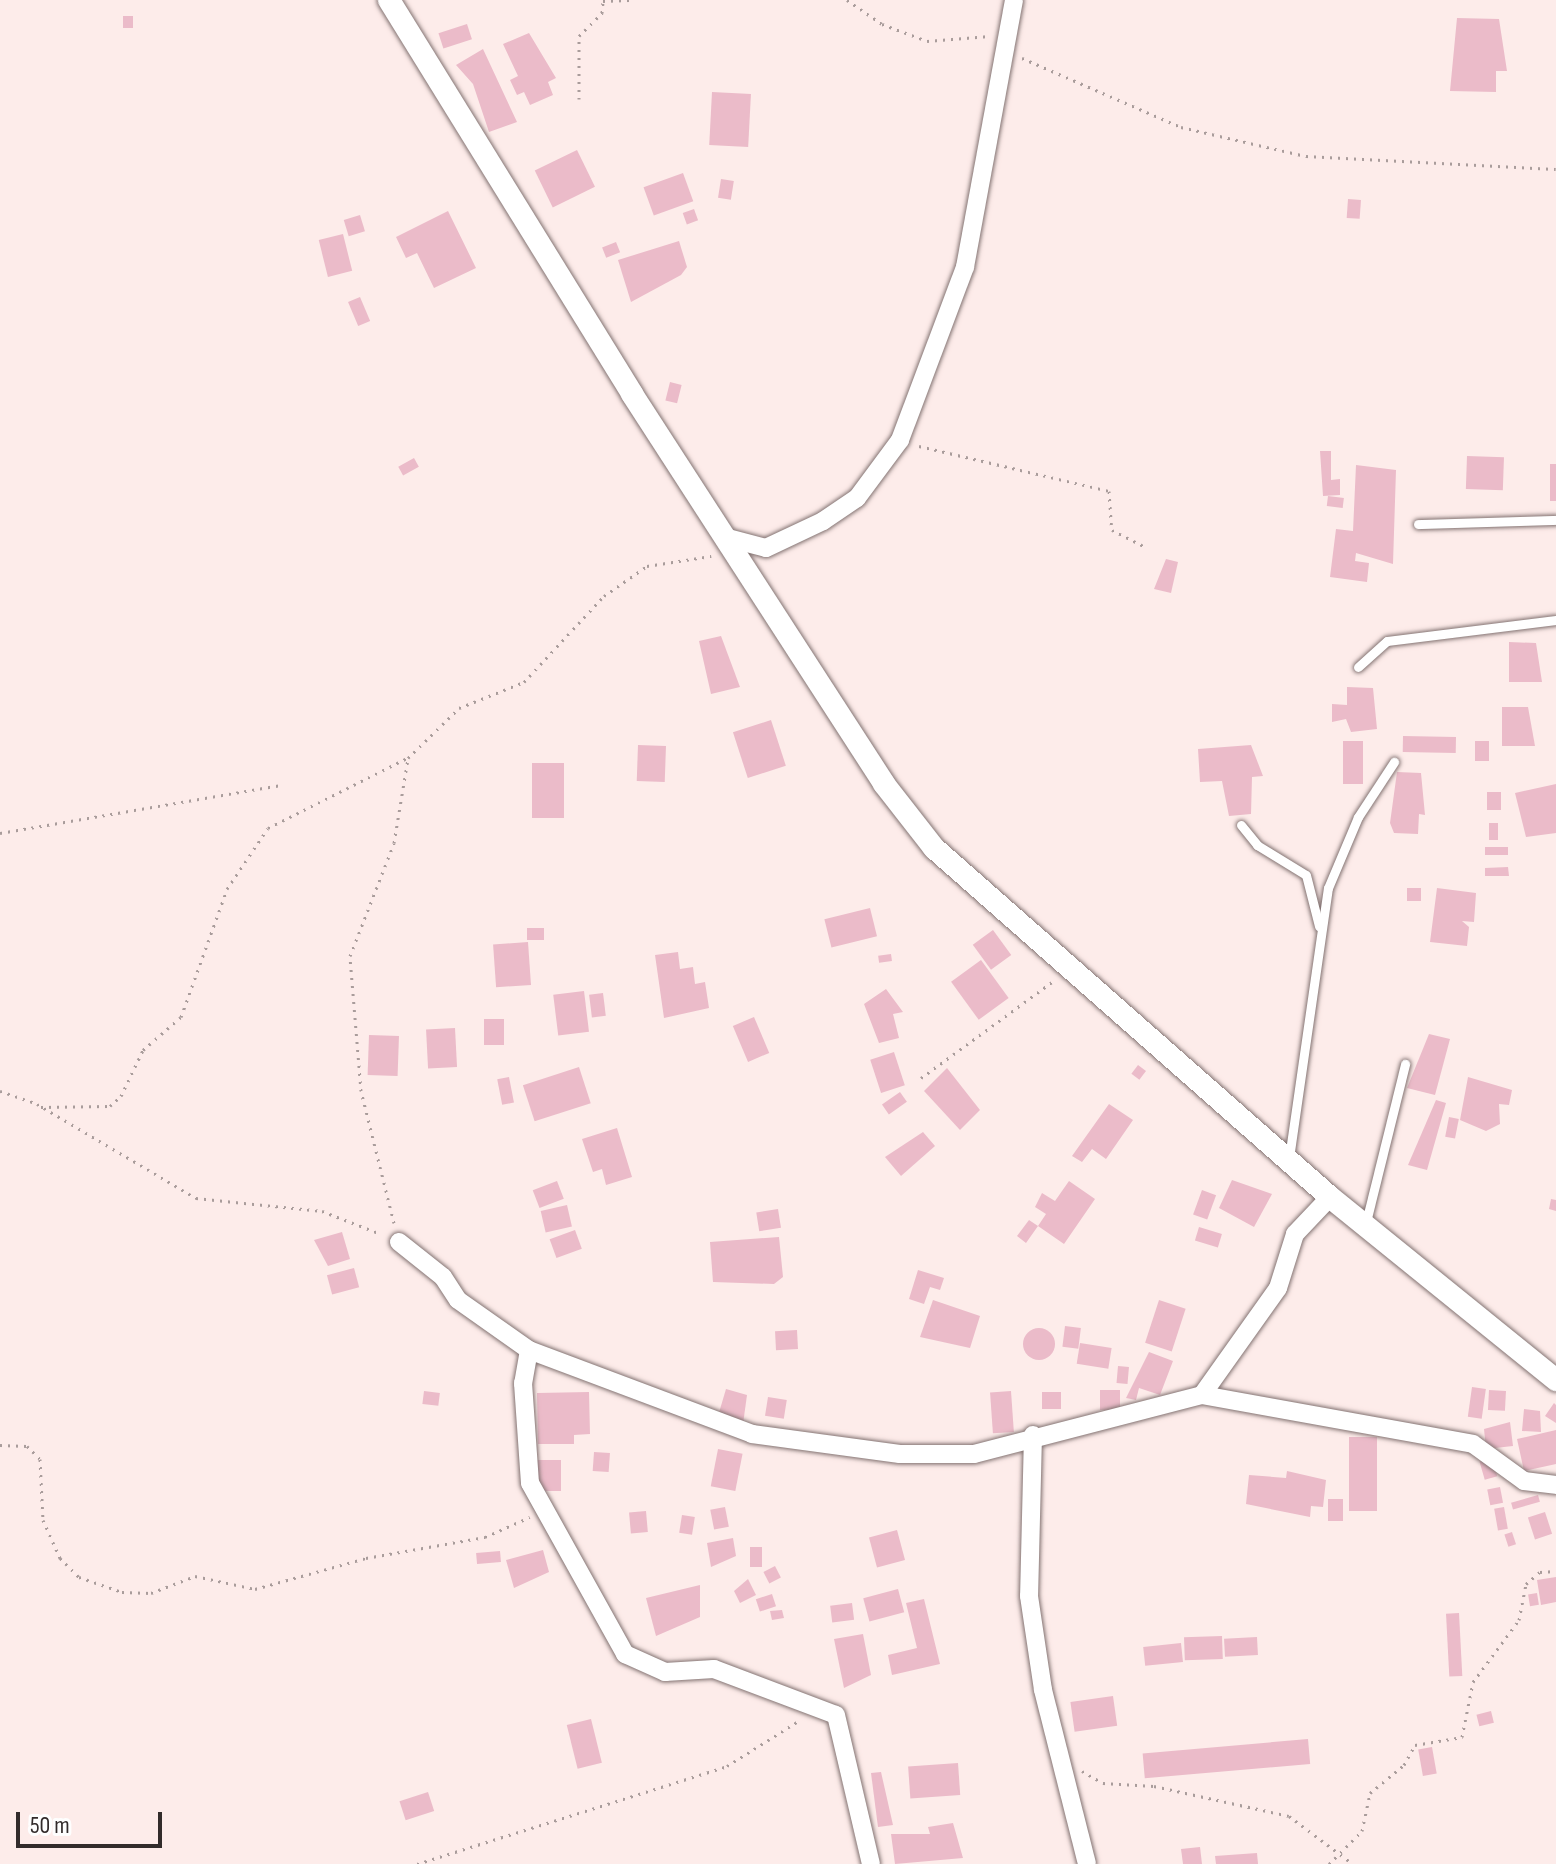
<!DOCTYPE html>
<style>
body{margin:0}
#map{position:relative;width:1556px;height:1864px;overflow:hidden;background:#fdecea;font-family:"Sofia Sans Condensed",sans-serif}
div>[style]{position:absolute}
.building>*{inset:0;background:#ebbbc9;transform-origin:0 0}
.round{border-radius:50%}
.path>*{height:3px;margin-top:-1.5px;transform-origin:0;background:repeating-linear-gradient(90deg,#a99c9b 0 2px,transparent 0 8px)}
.roads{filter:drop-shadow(0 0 2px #837372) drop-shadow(0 0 2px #837372)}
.service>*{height:9px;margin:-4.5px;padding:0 4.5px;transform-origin:4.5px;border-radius:4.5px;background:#fff}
.minor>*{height:18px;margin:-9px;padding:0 9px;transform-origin:9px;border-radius:9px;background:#fff}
.tertiary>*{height:22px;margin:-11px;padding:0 11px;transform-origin:11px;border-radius:11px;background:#fff}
span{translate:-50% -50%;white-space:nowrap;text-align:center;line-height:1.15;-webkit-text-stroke:7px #fefefe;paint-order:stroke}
.scale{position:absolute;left:16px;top:1812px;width:146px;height:36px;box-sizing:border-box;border:4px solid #322b2b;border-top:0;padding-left:10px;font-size:24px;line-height:28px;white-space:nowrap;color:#322b2b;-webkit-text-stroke:6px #fefefe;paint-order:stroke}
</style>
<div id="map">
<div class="building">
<i style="left:123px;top:16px;width:10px;height:12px"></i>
<i style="clip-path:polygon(1457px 18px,1499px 19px,1507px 71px,1496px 71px,1496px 92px,1450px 91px)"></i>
<i style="left:467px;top:24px;width:16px;height:30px;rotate:72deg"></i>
<i style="clip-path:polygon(529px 33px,556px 78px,548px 82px,553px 95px,530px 105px,524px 92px,517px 95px,510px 80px,518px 76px,503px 44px)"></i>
<i style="clip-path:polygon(483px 49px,517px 122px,489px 132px,473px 84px,456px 65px)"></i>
<i style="left:712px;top:92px;width:39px;height:53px;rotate:3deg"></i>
<i style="left:577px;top:150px;width:41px;height:47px;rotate:64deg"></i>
<i style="left:683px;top:173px;width:30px;height:42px;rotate:70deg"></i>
<i style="left:721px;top:179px;width:13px;height:19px;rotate:9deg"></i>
<i style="left:1348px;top:199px;width:13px;height:19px;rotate:4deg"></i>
<i style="left:694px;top:209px;width:12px;height:12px;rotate:70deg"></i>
<i style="clip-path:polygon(448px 211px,476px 268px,434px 288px,417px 253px,406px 258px,396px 237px)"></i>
<i style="left:360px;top:215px;width:17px;height:17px;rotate:73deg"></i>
<i style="left:343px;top:234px;width:38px;height:25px;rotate:76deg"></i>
<i style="clip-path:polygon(679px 241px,687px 267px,681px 275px,631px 302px,618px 260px)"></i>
<i style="left:616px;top:242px;width:11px;height:15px;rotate:68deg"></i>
<i style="left:360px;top:297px;width:26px;height:13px;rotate:67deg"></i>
<i style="left:670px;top:382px;width:12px;height:19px;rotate:14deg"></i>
<i style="clip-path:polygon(1320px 451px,1331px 451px,1331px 480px,1340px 479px,1340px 495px,1323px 496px)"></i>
<i style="left:1467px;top:456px;width:37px;height:33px;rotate:2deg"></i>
<i style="left:414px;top:458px;width:10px;height:18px;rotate:61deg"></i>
<i style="left:1550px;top:464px;width:6px;height:37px"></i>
<i style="clip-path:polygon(1356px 465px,1396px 470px,1393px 564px,1356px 553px,1355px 561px,1369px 563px,1367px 582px,1330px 577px,1336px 529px,1353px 531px)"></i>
<i style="left:1328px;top:496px;width:16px;height:10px;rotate:7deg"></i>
<i style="clip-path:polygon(1166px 559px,1178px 562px,1171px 593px,1154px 589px)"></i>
<i style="clip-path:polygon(721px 636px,740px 687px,711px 694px,699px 641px)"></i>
<i style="clip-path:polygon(1509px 642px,1536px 643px,1542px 682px,1509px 682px)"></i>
<i style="clip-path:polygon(1347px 687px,1373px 688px,1377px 729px,1351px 732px,1346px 719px,1332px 722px,1332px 704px,1347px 705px)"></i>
<i style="clip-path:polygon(1502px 707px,1528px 707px,1535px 746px,1502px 746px)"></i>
<i style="left:771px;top:720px;width:48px;height:40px;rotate:72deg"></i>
<i style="left:1403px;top:736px;width:53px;height:16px;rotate:1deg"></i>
<i style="left:1343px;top:741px;width:20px;height:43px"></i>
<i style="left:1475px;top:741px;width:14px;height:20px"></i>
<i style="left:638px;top:745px;width:28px;height:36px;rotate:2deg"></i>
<i style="clip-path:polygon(1251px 745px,1263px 776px,1252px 777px,1251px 814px,1229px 816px,1222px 781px,1200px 782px,1198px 749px)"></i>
<i style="left:532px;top:763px;width:32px;height:55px"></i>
<i style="clip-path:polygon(1397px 772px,1421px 773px,1425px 815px,1419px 814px,1418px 834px,1394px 833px,1390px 823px)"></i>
<i style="clip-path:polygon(1556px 784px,1556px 833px,1526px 837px,1515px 793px)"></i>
<i style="left:1487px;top:792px;width:14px;height:18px"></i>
<i style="left:1498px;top:823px;width:17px;height:9px;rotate:90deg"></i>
<i style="left:1485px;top:847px;width:23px;height:8px"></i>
<i style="clip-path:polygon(1508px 867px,1509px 876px,1485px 876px,1485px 868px)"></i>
<i style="left:1407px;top:888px;width:14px;height:13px"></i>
<i style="clip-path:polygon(1437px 888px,1476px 893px,1474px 922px,1462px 921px,1469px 927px,1467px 946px,1430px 942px)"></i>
<i style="left:870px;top:908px;width:29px;height:47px;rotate:76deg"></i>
<i style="left:544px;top:928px;width:12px;height:17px;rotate:90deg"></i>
<i style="left:993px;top:930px;width:31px;height:25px;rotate:54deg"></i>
<i style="left:528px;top:942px;width:43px;height:35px;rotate:86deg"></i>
<i style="clip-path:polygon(678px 952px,680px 969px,693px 967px,695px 984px,705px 982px,709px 1008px,664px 1018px,655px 955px)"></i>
<i style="left:891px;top:954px;width:7px;height:13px;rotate:82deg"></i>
<i style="left:981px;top:960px;width:47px;height:37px;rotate:54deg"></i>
<i style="clip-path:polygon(886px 989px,903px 1012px,893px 1014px,899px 1038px,879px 1043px,864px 1004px)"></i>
<i style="left:584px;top:991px;width:41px;height:31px;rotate:83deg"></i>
<i style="left:603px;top:993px;width:23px;height:14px;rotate:83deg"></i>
<i style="left:754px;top:1017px;width:39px;height:23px;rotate:67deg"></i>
<i style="left:484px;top:1019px;width:20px;height:26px"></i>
<i style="left:455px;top:1028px;width:39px;height:29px;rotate:87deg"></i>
<i style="clip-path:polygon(1429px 1034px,1450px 1039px,1435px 1095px,1407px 1088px)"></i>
<i style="left:369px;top:1035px;width:30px;height:40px;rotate:2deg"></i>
<i style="left:894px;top:1052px;width:35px;height:25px;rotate:72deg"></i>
<i style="left:1138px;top:1065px;width:10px;height:11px;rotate:37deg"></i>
<i style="left:579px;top:1067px;width:38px;height:59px;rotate:72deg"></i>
<i style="clip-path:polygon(947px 1068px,980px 1110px,960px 1130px,924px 1091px)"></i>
<i style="left:509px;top:1077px;width:26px;height:12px;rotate:79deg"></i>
<i style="clip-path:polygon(1468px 1077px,1512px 1090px,1509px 1105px,1499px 1104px,1500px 1124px,1486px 1131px,1460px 1120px)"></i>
<i style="left:900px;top:1092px;width:12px;height:22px;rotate:55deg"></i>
<i style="clip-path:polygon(1436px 1100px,1446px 1103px,1427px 1170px,1408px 1165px)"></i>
<i style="clip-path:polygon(1109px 1104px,1133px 1120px,1106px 1159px,1092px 1149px,1082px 1162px,1072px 1156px)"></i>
<i style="left:1449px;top:1117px;width:10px;height:20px;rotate:11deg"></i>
<i style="clip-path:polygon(617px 1128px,632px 1177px,606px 1185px,602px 1169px,593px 1172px,582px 1139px)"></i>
<i style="clip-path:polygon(923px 1132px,935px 1146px,901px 1176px,885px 1157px)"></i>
<i style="clip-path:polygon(1232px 1180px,1272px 1194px,1254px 1227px,1219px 1208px)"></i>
<i style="left:557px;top:1181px;width:19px;height:26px;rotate:69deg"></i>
<i style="clip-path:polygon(1069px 1181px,1095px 1199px,1064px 1244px,1038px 1226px,1026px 1243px,1017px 1236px,1029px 1220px,1038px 1226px,1046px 1214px,1035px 1207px,1042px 1193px,1055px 1201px)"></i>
<i style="left:1202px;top:1190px;width:15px;height:26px;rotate:20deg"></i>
<i style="clip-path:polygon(1551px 1199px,1556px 1200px,1556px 1211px,1549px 1209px)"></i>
<i style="left:567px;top:1205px;width:22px;height:27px;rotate:77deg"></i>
<i style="left:778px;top:1209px;width:19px;height:22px;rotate:81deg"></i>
<i style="left:1199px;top:1227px;width:24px;height:14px;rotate:17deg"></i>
<i style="left:575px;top:1230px;width:20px;height:27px;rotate:70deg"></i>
<i style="clip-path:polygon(342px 1232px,350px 1259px,328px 1266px,314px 1240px)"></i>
<i style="clip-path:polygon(779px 1237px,783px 1277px,774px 1284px,713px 1282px,710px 1242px)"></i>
<i style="left:354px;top:1268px;width:20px;height:28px;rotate:75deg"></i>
<i style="clip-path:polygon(918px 1270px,944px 1278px,940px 1290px,930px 1287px,924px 1304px,909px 1299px)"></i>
<i style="clip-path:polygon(933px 1300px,980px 1316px,970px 1348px,920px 1337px)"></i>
<i style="left:1159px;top:1300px;width:28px;height:45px;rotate:18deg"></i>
<i style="left:1065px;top:1326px;width:16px;height:21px;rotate:7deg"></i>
<i class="round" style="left:1023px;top:1328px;width:32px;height:32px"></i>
<i style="left:797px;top:1330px;width:19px;height:22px;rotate:87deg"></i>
<i style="left:1080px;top:1343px;width:32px;height:21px;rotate:9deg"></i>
<i style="clip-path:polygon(1149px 1352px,1173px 1361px,1160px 1395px,1139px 1388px,1136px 1400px,1126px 1398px)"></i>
<i style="left:1118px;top:1366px;width:11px;height:17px;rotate:5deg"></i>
<i style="left:1472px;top:1387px;width:14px;height:30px;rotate:8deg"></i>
<i style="clip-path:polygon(726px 1389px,747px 1395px,743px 1424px,718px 1416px)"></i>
<i style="left:1100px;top:1390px;width:20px;height:20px"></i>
<i style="left:1489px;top:1390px;width:17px;height:20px;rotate:3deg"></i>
<i style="left:424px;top:1391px;width:16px;height:13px;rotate:7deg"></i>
<i style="left:1011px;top:1391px;width:41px;height:21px;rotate:86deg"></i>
<i style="clip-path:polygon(589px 1392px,590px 1434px,574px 1435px,574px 1444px,538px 1444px,537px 1393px)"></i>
<i style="left:1042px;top:1392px;width:19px;height:17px"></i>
<i style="left:768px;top:1397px;width:19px;height:19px;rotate:9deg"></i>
<i style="clip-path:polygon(1554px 1403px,1556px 1405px,1556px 1423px,1545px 1416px)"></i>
<i style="clip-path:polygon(1524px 1409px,1540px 1411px,1541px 1432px,1522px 1431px)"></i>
<i style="clip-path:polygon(1510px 1422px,1513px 1446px,1486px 1449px,1484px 1429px)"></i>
<i style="clip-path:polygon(1556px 1430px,1556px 1464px,1524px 1471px,1517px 1439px)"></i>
<i style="left:1349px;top:1437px;width:28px;height:74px"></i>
<i style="left:718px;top:1449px;width:25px;height:38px;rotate:11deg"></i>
<i style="left:594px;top:1452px;width:16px;height:19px;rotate:4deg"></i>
<i style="left:1492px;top:1458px;width:19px;height:13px;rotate:74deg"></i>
<i style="left:561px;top:1460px;width:31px;height:26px;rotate:90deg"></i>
<i style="clip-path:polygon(1287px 1471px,1326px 1480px,1323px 1507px,1311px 1506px,1310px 1517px,1246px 1504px,1249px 1475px,1286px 1478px)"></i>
<i style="left:1500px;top:1487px;width:16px;height:13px;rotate:79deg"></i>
<i style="left:1538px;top:1495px;width:7px;height:28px;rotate:74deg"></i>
<i style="left:1328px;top:1499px;width:15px;height:22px"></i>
<i style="left:725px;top:1507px;width:20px;height:15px;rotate:79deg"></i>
<i style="left:1504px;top:1507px;width:22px;height:10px;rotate:80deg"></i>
<i style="left:646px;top:1511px;width:21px;height:17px;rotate:85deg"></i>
<i style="left:1545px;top:1512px;width:23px;height:18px;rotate:72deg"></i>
<i style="left:682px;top:1515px;width:13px;height:18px;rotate:9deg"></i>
<i style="left:897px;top:1530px;width:31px;height:29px;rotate:75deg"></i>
<i style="left:1512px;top:1532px;width:13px;height:8px;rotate:72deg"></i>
<i style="clip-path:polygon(733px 1538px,736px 1556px,711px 1567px,707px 1543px)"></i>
<i style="left:750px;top:1547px;width:12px;height:20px"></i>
<i style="clip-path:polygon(543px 1550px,549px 1572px,514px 1588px,506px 1560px)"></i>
<i style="left:500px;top:1551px;width:11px;height:24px;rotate:85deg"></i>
<i style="left:775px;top:1566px;width:13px;height:13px;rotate:63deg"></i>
<i style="clip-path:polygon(1556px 1577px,1556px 1602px,1541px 1605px,1537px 1580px)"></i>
<i style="clip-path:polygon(748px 1579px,756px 1595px,740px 1603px,734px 1591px)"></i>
<i style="clip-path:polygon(700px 1585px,700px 1617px,656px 1636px,646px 1598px)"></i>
<i style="left:898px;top:1589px;width:24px;height:36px;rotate:75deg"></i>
<i style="left:1537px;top:1593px;width:12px;height:9px;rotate:81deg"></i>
<i style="left:772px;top:1594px;width:13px;height:17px;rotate:72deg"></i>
<i style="clip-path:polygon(924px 1599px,940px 1664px,892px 1675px,888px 1655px,917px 1648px,906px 1603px)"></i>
<i style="left:852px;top:1603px;width:17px;height:22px;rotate:83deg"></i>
<i style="clip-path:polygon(782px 1610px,784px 1618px,772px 1620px,770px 1611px)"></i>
<i style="left:1459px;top:1613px;width:63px;height:13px;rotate:87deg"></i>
<i style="clip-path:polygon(863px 1634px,871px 1675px,844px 1688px,834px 1639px)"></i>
<i style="left:1222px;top:1636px;width:23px;height:38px;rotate:88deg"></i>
<i style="left:1257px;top:1637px;width:18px;height:33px;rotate:87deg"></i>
<i style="left:1181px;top:1643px;width:19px;height:38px;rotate:84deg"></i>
<i style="left:1113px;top:1696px;width:30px;height:43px;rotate:82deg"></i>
<i style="left:1491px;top:1711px;width:12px;height:15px;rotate:76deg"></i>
<i style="left:591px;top:1719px;width:45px;height:25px;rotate:76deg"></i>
<i style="left:1308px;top:1739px;width:25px;height:166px;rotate:85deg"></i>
<i style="left:1432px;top:1747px;width:27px;height:14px;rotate:80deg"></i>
<i style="left:958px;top:1763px;width:32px;height:50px;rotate:86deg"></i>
<i style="clip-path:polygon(881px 1772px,893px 1825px,878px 1827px,871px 1773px)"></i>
<i style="left:428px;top:1792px;width:20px;height:30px;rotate:72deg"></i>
<i style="clip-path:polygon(953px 1823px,963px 1858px,895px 1864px,891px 1834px,930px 1834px,928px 1827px)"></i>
<i style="clip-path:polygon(1200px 1847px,1202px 1864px,1183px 1864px,1181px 1849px)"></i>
<i style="clip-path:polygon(1257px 1853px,1258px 1864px,1216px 1864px,1215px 1856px)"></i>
</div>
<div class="path">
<i style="left:847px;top:0;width:42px;rotate:34.4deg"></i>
<i style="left:882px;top:24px;width:48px;rotate:20.7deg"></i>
<i style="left:927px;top:41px;width:63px;rotate:-4.5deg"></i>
<i style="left:1022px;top:58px;width:173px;rotate:23.5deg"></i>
<i style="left:1181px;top:127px;width:128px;rotate:13.1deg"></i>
<i style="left:1306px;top:156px;width:250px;rotate:3deg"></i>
<i style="left:579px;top:99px;width:63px;rotate:-90deg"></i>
<i style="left:579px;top:36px;width:33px;rotate:-45deg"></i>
<i style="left:602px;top:13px;width:12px;rotate:-85deg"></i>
<i style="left:603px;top:1px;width:26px;rotate:-2deg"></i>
<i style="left:919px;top:446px;width:195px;rotate:13.3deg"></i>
<i style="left:1109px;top:491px;width:39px;rotate:86deg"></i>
<i style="left:1112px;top:530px;width:35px;rotate:27deg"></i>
<i style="left:0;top:833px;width:284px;rotate:-9.7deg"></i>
<i style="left:921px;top:1078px;width:162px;rotate:-36.2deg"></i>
<i style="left:0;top:1091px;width:39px;rotate:19deg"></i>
<i style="left:37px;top:1104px;width:185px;rotate:30.6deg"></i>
<i style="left:196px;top:1198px;width:127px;rotate:5.9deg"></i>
<i style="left:322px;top:1211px;width:63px;rotate:21.3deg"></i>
<i style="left:41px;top:1107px;width:69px;rotate:-0.8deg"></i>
<i style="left:110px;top:1106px;width:15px;rotate:-42deg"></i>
<i style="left:121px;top:1096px;width:51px;rotate:-64.4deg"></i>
<i style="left:143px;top:1050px;width:50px;rotate:-41deg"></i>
<i style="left:181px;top:1017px;width:136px;rotate:-70.2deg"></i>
<i style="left:227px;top:889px;width:73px;rotate:-56.1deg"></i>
<i style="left:268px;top:828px;width:156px;rotate:-26.7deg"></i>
<i style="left:394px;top:1223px;width:136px;rotate:-104deg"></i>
<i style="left:361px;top:1091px;width:135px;rotate:-94.7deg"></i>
<i style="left:350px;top:956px;width:121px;rotate:-68.7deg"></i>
<i style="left:394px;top:843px;width:86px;rotate:-80.6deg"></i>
<i style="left:408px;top:758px;width:71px;rotate:-44.4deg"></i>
<i style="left:459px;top:708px;width:70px;rotate:-21.8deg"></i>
<i style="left:524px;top:682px;width:117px;rotate:-47.1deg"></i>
<i style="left:604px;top:596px;width:52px;rotate:-34.9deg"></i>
<i style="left:647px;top:566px;width:65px;rotate:-8.9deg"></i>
<i style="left:0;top:1445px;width:27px;rotate:2deg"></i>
<i style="left:27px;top:1446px;width:18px;rotate:45deg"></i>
<i style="left:40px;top:1459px;width:61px;rotate:87.2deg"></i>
<i style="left:43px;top:1520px;width:42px;rotate:65.9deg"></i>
<i style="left:60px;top:1558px;width:27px;rotate:45deg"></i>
<i style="left:79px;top:1577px;width:46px;rotate:19.2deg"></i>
<i style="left:122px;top:1592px;width:29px;rotate:2deg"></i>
<i style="left:151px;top:1593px;width:47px;rotate:-21.1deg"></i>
<i style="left:195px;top:1576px;width:61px;rotate:12.2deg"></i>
<i style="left:255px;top:1589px;width:115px;rotate:-15.6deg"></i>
<i style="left:366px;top:1558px;width:121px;rotate:-10deg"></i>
<i style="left:485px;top:1537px;width:49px;rotate:-24deg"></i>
<i style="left:1082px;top:1771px;width:24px;rotate:30deg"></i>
<i style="left:1103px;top:1783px;width:51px;rotate:3.4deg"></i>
<i style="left:1154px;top:1786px;width:138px;rotate:12.5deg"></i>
<i style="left:1289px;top:1816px;width:80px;rotate:36.9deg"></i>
<i style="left:417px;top:1864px;width:325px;rotate:-17.5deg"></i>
<i style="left:727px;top:1766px;width:83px;rotate:-32.2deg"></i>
<i style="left:1329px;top:1864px;width:47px;rotate:-45deg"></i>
<i style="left:1362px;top:1831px;width:39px;rotate:-78deg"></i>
<i style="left:1370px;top:1793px;width:44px;rotate:-39.5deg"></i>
<i style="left:1404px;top:1765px;width:23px;rotate:-61deg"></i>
<i style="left:1415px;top:1745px;width:48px;rotate:-9.7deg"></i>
<i style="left:1462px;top:1737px;width:56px;rotate:-78.7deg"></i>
<i style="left:1473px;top:1682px;width:77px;rotate:-53.4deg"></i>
<i style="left:1519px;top:1620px;width:37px;rotate:-79deg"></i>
<i style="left:1526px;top:1584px;width:18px;rotate:-41deg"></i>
<i style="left:1540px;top:1572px;width:16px;rotate:-4deg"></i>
</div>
<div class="roads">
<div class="service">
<i style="left:1418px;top:524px;width:138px;rotate:-1.7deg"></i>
<i style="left:1358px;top:667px;width:39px;rotate:-42deg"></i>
<i style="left:1387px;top:641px;width:170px;rotate:-7.1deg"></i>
<i style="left:1241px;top:825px;width:26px;rotate:51deg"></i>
<i style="left:1257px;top:845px;width:57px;rotate:31.5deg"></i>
<i style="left:1306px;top:875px;width:53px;rotate:75.7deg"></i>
<i style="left:1289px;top:1158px;width:273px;rotate:-81.8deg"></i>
<i style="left:1328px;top:888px;width:77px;rotate:-67.1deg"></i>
<i style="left:1358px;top:817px;width:66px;rotate:-56.8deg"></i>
<i style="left:1366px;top:1222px;width:163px;rotate:-76.1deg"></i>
</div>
<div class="minor">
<i style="left:724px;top:537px;width:43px;rotate:14.7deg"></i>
<i style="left:766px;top:548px;width:63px;rotate:-25.3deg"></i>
<i style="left:823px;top:521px;width:41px;rotate:-34.1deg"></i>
<i style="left:857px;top:498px;width:72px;rotate:-53.4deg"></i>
<i style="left:900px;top:440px;width:185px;rotate:-69.4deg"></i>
<i style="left:965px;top:267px;width:271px;rotate:-79.6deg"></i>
<i style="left:399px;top:1242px;width:56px;rotate:38.5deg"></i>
<i style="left:443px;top:1277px;width:27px;rotate:57deg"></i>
<i style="left:458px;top:1300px;width:87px;rotate:35.2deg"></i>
<i style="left:529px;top:1350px;width:34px;rotate:100deg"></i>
<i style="left:523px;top:1383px;width:100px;rotate:86deg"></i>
<i style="left:530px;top:1483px;width:196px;rotate:60.9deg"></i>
<i style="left:625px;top:1654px;width:44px;rotate:24.2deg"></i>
<i style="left:665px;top:1672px;width:49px;rotate:-3.5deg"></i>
<i style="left:714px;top:1669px;width:130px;rotate:20.7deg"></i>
<i style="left:836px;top:1715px;width:153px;rotate:76.8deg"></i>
<i style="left:529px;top:1350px;width:238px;rotate:20.6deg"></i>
<i style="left:752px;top:1434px;width:149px;rotate:7.7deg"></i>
<i style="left:900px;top:1454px;width:74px"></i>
<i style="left:974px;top:1454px;width:236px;rotate:-14.5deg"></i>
<i style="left:1202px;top:1395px;width:131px;rotate:-54.6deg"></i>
<i style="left:1278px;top:1288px;width:57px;rotate:-72.5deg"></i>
<i style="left:1295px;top:1234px;width:51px;rotate:-46.6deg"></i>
<i style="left:1202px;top:1395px;width:275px;rotate:10.2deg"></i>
<i style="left:1473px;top:1444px;width:63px;rotate:36deg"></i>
<i style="left:1524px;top:1481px;width:32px;rotate:7deg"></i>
<i style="left:1033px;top:1435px;width:161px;rotate:91.4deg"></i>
<i style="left:1029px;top:1596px;width:95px;rotate:81.5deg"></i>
<i style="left:1043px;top:1690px;width:179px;rotate:75.8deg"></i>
</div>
<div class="tertiary">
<i style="left:389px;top:0;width:463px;rotate:58.3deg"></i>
<i style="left:632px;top:394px;width:464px;rotate:57.1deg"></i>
<i style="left:884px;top:784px;width:81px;rotate:52deg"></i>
<i style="left:934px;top:848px;width:528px;rotate:41.39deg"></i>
<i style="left:1330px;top:1197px;width:291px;rotate:39deg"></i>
</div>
</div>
<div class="scale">50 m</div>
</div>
